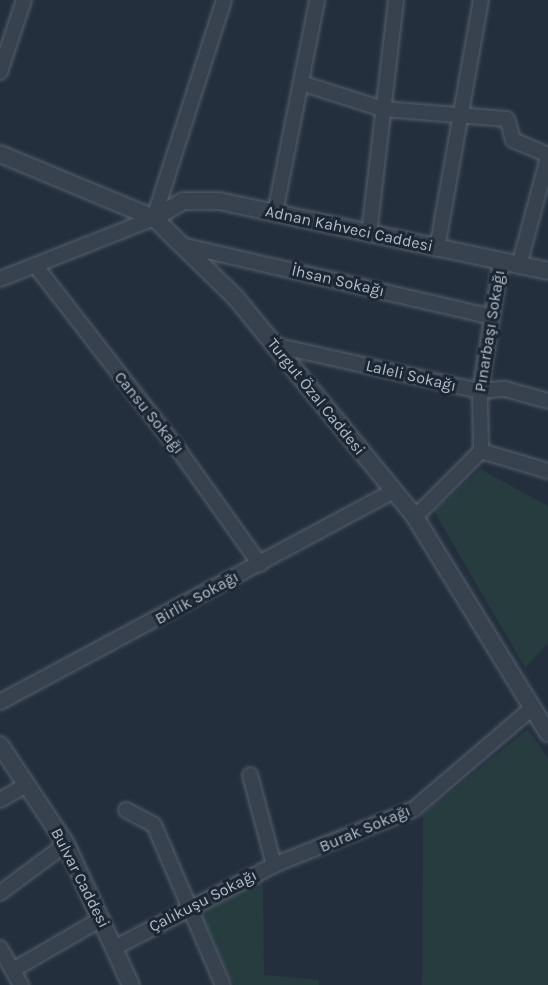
<!DOCTYPE html>
<meta charset="utf-8">
<style>
body{margin:0}
#map{position:relative;width:548px;height:985px;overflow:hidden;background:#242f3e;font-family:Karla,sans-serif}
div>[style]{position:absolute}
.green>*{inset:0;background:#263c3f}
.roads{filter:drop-shadow(0 0 2px #565f6c) drop-shadow(0 0 2px #565f6c)}
.minor>*{height:14px;margin:-7px;padding:0 7px;transform-origin:7px;border-radius:7px;background:#38414e}
.tertiary>*{height:16px;margin:-8px;padding:0 8px;transform-origin:8px;border-radius:8px;background:#38414e}
span{translate:-50% -50%;white-space:nowrap;text-align:center;line-height:1.15;-webkit-text-stroke:6px #1d2633;paint-order:stroke}
.street-label{font-size:16px;color:#b4bcc9}
</style>
<div id="map">
<div class="green">
<i style="clip-path:polygon(480px 469px,548px 506px,548px 643px,525px 668px,434px 511px)"></i>
<i style="clip-path:polygon(528px 729px,548px 758px,548px 985px,422px 985px,423px 814px)"></i>
<i style="clip-path:polygon(263px 879px,264px 975px,319px 980px,319px 985px,234px 985px,201px 913px)"></i>
</div>
<div class="roads">
<div class="minor">
<i style="left:0;top:72px;width:76px;rotate:-71.6deg"></i>
<i style="left:301px;top:83px;width:86px;rotate:17.6deg"></i>
<i style="left:383px;top:109px;width:124px;rotate:4.6deg"></i>
<i style="left:507px;top:119px;width:22px;rotate:74deg"></i>
<i style="left:513px;top:140px;width:38px;rotate:23deg"></i>
<i style="left:275px;top:213px;width:217px;rotate:-78.8deg"></i>
<i style="left:369px;top:234px;width:236px;rotate:-83.4deg"></i>
<i style="left:185px;top:246px;width:315px;rotate:13deg"></i>
<i style="left:437px;top:249px;width:253px;rotate:-80deg"></i>
<i style="left:35px;top:265px;width:237px;rotate:52.2deg"></i>
<i style="left:180px;top:452px;width:138px;rotate:54.5deg"></i>
<i style="left:519px;top:266px;width:113px;rotate:-75.1deg"></i>
<i style="left:0;top:279px;width:166px;rotate:-21.6deg"></i>
<i style="left:154px;top:218px;width:229px;rotate:-72.2deg"></i>
<i style="left:274px;top:345px;width:211px;rotate:12.6deg"></i>
<i style="left:480px;top:391px;width:25px;rotate:-5deg"></i>
<i style="left:505px;top:389px;width:45px;rotate:15.6deg"></i>
<i style="left:481px;top:451px;width:70px;rotate:16.6deg"></i>
<i style="left:415px;top:517px;width:93px;rotate:-45deg"></i>
<i style="left:481px;top:451px;width:60px;rotate:-91deg"></i>
<i style="left:480px;top:391px;width:131px;rotate:-80.8deg"></i>
<i style="left:0;top:702px;width:446px;rotate:-28.2deg"></i>
<i style="left:0;top:800px;width:30px;rotate:-30deg"></i>
<i style="left:126px;top:810px;width:32px;rotate:28deg"></i>
<i style="left:154px;top:825px;width:174px;rotate:66.7deg"></i>
<i style="left:274px;top:865px;width:151px;rotate:-21.8deg"></i>
<i style="left:414px;top:809px;width:154px;rotate:-40.5deg"></i>
<i style="left:0;top:893px;width:82px;rotate:-36.6deg"></i>
<i style="left:0;top:948px;width:43px;rotate:60.4deg"></i>
<i style="left:114px;top:948px;width:180px;rotate:-27.4deg"></i>
<i style="left:274px;top:865px;width:93px;rotate:-104.9deg"></i>
<i style="left:13px;top:970px;width:102px;rotate:-30.1deg"></i>
</div>
<div class="tertiary">
<i style="left:0;top:154px;width:167px;rotate:22.6deg"></i>
<i style="left:154px;top:218px;width:115px;rotate:44.3deg"></i>
<i style="left:236px;top:298px;width:283px;rotate:50.7deg"></i>
<i style="left:415px;top:517px;width:254px;rotate:58.4deg"></i>
<i style="left:154px;top:218px;width:34px;rotate:-30deg"></i>
<i style="left:183px;top:201px;width:36px"></i>
<i style="left:219px;top:201px;width:336px;rotate:12deg"></i>
<i style="left:0;top:745px;width:119px;rotate:56.3deg"></i>
<i style="left:66px;top:844px;width:155px;rotate:65.3deg"></i>
</div>
</div>
<div class="street-label">
<span style="left:349px;top:229px;rotate:12deg">Adnan Kahveci Caddesi</span>
<span style="left:338px;top:281px;rotate:13deg">İhsan Sokağı</span>
<span style="left:490px;top:331px;rotate:-81deg">Pınarbaşı Sokağı</span>
<span style="left:411px;top:376px;rotate:13deg">Laleli Sokağı</span>
<span style="left:316px;top:397px;rotate:51deg">Turgut Özal Caddesi</span>
<span style="left:149px;top:413px;rotate:51deg">Cansu Sokağı</span>
<span style="left:197px;top:598px;rotate:-29deg">Birlik Sokağı</span>
<span style="left:365px;top:829px;rotate:-23deg">Burak Sokağı</span>
<span style="left:80px;top:878px;rotate:63deg">Bulvar Caddesi</span>
<span style="left:203px;top:901px;rotate:-27deg">Çalıkuşu Sokağı</span>
</div>
</div>
